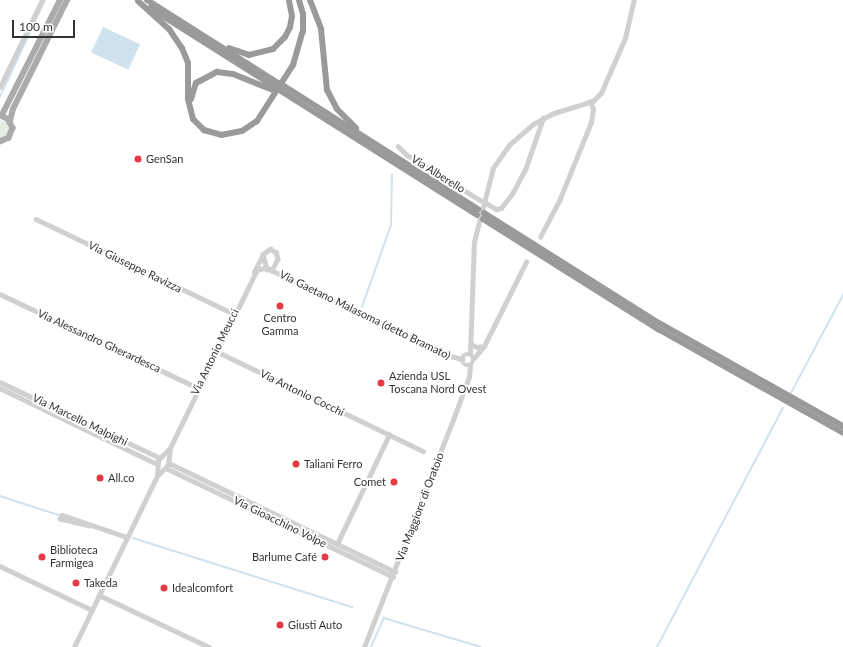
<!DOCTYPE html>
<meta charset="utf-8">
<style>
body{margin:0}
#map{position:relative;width:843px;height:647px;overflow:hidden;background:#fff;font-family:Lato,sans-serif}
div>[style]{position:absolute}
.green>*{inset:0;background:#e6ecdf}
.water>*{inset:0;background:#cfe2ee;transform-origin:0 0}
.stream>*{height:1.5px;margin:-0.75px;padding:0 0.75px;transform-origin:0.75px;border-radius:0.75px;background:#cfe2ee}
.minor>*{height:4.5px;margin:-2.25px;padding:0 2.25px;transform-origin:2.25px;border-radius:2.25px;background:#d0d0d0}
.minor>.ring{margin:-2.25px;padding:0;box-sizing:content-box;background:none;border:4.5px solid #d0d0d0;border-radius:50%}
.major>*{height:5.5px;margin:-2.75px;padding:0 2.75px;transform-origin:2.75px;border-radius:2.75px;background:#ababab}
.highway>*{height:6px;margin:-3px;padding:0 3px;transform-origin:3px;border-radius:3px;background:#9a9a9a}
.dots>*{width:11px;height:11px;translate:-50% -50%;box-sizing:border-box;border:2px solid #fff;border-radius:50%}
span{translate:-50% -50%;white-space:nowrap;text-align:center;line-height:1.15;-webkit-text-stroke:4px #fff;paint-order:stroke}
.poi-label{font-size:11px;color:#333}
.left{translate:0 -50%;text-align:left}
.right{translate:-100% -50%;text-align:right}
.street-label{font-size:11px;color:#333}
.scale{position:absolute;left:12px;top:20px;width:63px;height:18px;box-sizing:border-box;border:2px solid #333;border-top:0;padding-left:5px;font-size:12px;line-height:14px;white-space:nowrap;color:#333;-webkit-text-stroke:3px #fff;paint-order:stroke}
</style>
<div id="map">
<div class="green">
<i style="clip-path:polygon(0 120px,7px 123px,9px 129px,7px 135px,0 138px)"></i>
</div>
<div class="water">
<i style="left:103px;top:27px;width:41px;height:28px;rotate:25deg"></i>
</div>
<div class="stream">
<i style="left:0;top:97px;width:107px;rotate:-65.1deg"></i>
<i style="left:362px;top:307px;width:87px;rotate:-70.5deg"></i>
<i style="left:391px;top:225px;width:50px;rotate:-88.9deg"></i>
<i style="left:791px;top:393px;width:111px;rotate:-62deg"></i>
<i style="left:0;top:496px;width:62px;rotate:17.9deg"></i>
<i style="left:133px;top:538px;width:230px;rotate:17.5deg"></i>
<i style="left:371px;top:647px;width:32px;rotate:-66deg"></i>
<i style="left:384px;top:618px;width:101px;rotate:16.6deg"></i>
<i style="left:657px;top:647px;width:270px;rotate:-62.2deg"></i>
</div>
<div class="minor">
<i style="left:0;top:87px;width:97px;rotate:-64.2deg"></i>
<i style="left:398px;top:146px;width:13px;rotate:45deg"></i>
<i style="left:407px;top:155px;width:86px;rotate:31.7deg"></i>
<i style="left:486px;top:203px;width:12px;rotate:31deg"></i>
<i style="left:496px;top:209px;width:5px;rotate:-11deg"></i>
<i style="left:501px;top:208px;width:18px;rotate:-52deg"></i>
<i style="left:512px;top:194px;width:27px;rotate:-62deg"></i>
<i style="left:525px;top:170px;width:55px;rotate:-70.9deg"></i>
<i style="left:36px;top:219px;width:220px;rotate:25.6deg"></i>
<i style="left:540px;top:237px;width:41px;rotate:-62.2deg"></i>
<i style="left:559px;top:201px;width:85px;rotate:-67.9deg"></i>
<i style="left:591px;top:122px;width:13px;rotate:-81deg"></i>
<i style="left:593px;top:109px;width:8px;rotate:-113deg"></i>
<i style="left:263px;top:254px;width:16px;rotate:75deg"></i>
<i style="left:254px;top:272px;width:20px;rotate:-63deg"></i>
<i style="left:263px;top:254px;width:9px;rotate:-36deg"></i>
<i style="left:270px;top:249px;width:7px;rotate:27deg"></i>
<i style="left:276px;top:252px;width:7px;rotate:74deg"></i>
<i style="left:278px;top:259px;width:13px;rotate:117deg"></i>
<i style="left:0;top:294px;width:219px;rotate:25.4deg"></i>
<i style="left:471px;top:344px;width:7px;rotate:27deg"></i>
<i style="left:477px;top:347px;width:7px;rotate:-8deg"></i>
<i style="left:216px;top:351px;width:230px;rotate:25.8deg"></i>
<i class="ring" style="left:462px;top:354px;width:7.5px;height:7.5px"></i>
<i style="left:470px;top:354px;width:112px;rotate:-88deg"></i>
<i style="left:474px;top:242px;width:76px;rotate:-75.6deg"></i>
<i style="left:493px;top:168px;width:28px;rotate:-55deg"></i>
<i style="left:509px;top:145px;width:32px;rotate:-41deg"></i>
<i style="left:533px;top:124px;width:24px;rotate:-28deg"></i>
<i style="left:554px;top:113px;width:41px;rotate:-17.1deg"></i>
<i style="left:593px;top:101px;width:11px;rotate:-45deg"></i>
<i style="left:601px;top:93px;width:60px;rotate:-66.4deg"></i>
<i style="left:625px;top:38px;width:39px;rotate:-77deg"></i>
<i style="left:474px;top:358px;width:16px;rotate:-50deg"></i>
<i style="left:484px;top:346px;width:94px;rotate:-63.4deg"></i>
<i style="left:0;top:382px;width:177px;rotate:25.4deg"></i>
<i style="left:0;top:388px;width:174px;rotate:25.8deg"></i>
<i style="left:169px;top:463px;width:251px;rotate:25.7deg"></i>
<i style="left:166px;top:468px;width:252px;rotate:25.6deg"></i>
<i style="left:157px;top:476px;width:16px;rotate:-86deg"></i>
<i style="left:158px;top:460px;width:16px;rotate:-45deg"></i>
<i style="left:90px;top:526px;width:31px;rotate:-167deg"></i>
<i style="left:60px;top:519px;width:4px;rotate:-63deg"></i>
<i style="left:62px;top:515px;width:69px;rotate:18.7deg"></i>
<i style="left:337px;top:544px;width:121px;rotate:-64.5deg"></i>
<i style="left:0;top:566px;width:102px;rotate:25.6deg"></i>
<i style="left:99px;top:595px;width:122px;rotate:25.3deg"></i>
<i style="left:74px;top:647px;width:190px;rotate:-64.1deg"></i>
<i style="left:157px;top:476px;width:16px;rotate:-45deg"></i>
<i style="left:168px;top:465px;width:17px;rotate:-83deg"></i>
<i style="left:170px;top:448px;width:198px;rotate:-64deg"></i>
<i style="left:257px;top:270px;width:7px;rotate:-16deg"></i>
<i style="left:264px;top:268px;width:5px;rotate:11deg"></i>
<i style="left:269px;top:269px;width:198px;rotate:25.8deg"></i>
<i style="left:447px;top:355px;width:16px;rotate:15deg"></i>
<i style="left:364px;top:647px;width:244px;rotate:-68.6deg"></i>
<i style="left:453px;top:420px;width:46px;rotate:-69.6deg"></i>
<i style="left:469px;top:377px;width:11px;rotate:-85deg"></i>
</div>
<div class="major">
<i style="left:0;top:115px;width:9px;rotate:27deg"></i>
<i style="left:8px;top:119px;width:10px;rotate:61deg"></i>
<i style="left:13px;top:128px;width:11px;rotate:112deg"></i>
<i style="left:9px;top:138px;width:10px;rotate:156deg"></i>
<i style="left:2px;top:115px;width:129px;rotate:-63.2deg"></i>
<i style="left:10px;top:121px;width:12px;rotate:-76deg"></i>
<i style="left:13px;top:109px;width:122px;rotate:-63.6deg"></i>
</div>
<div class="highway">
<i style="left:147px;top:0;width:155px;rotate:32.4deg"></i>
<i style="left:310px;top:0;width:31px;rotate:69deg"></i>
<i style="left:321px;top:29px;width:61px;rotate:84.4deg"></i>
<i style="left:327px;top:90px;width:21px;rotate:62deg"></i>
<i style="left:337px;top:109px;width:27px;rotate:45deg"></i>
<i style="left:138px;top:1px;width:42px;rotate:42.1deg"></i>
<i style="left:169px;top:29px;width:23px;rotate:56deg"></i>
<i style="left:182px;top:48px;width:16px;rotate:68deg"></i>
<i style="left:188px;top:63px;width:36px;rotate:90deg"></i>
<i style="left:188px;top:99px;width:21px;rotate:76deg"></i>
<i style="left:193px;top:119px;width:16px;rotate:45deg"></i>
<i style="left:204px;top:130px;width:18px;rotate:16deg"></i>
<i style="left:221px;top:135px;width:21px;rotate:-11deg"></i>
<i style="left:242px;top:131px;width:18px;rotate:-34deg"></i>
<i style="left:257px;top:121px;width:67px;rotate:-57.3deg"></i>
<i style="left:293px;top:65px;width:35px;rotate:-74deg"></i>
<i style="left:303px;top:31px;width:17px;rotate:-90deg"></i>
<i style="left:303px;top:14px;width:15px;rotate:-106deg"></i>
<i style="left:150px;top:8px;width:148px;rotate:32.3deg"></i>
<i style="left:229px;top:48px;width:21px;rotate:19deg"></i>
<i style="left:249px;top:55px;width:25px;rotate:-14deg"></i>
<i style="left:273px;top:49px;width:17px;rotate:-45deg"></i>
<i style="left:285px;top:37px;width:11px;rotate:-63deg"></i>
<i style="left:290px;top:27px;width:11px;rotate:-80deg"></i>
<i style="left:292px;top:16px;width:16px;rotate:-101deg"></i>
<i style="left:284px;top:86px;width:230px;rotate:32.4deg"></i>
<i style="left:281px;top:91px;width:232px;rotate:32.3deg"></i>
<i style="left:191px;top:99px;width:17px;rotate:-73deg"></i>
<i style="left:196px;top:83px;width:24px;rotate:-28deg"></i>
<i style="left:217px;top:72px;width:16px;rotate:7deg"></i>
<i style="left:233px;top:74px;width:43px;rotate:21.8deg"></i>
<i style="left:484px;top:213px;width:199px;rotate:32.2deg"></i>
<i style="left:652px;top:319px;width:219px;rotate:29.3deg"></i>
<i style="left:483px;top:219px;width:207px;rotate:32.2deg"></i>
<i style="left:658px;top:329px;width:212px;rotate:29.3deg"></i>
</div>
<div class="dots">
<i style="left:138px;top:159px;background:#e63946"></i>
<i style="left:280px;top:306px;background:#e63946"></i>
<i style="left:381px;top:383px;background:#e63946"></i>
<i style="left:296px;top:464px;background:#e63946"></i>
<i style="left:100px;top:478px;background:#e63946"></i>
<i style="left:394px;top:482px;background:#e63946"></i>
<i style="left:42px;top:557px;background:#e63946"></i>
<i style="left:325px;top:557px;background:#e63946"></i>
<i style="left:76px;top:583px;background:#e63946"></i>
<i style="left:164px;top:588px;background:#e63946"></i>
<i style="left:280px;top:625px;background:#e63946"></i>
</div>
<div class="poi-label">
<span class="left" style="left:146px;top:159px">GenSan</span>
<span style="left:280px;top:325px">Centro<br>Gamma</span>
<span class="left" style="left:389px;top:383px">Azienda USL<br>Toscana Nord Ovest</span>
<span class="left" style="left:304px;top:464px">Taliani Ferro</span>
<span class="left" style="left:108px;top:478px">All.co</span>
<span class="right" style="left:386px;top:482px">Comet</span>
<span class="left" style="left:50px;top:557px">Biblioteca<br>Farmigea</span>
<span class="right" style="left:317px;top:557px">Barlume Café</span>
<span class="left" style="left:84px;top:583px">Takeda</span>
<span class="left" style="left:172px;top:588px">Idealcomfort</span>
<span class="left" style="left:288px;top:625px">Giusti Auto</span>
</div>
<div class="street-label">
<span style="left:438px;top:174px;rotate:32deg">Via Alberello</span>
<span style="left:135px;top:267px;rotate:26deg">Via Giuseppe Ravizza</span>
<span style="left:365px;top:315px;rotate:26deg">Via Gaetano Malasoma (detto Bramato)</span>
<span style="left:99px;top:341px;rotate:25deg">Via Alessandro Gherardesca</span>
<span style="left:215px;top:352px;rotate:-64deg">Via Antonio Meucci</span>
<span style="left:302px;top:393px;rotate:26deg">Via Antonio Cocchi</span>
<span style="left:80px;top:420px;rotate:26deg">Via Marcello Malpighi</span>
<span style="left:420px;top:507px;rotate:-69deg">Via Maggiore di Oratoio</span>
<span style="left:280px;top:522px;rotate:26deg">Via Gioacchino Volpe</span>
</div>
<div class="scale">100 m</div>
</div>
